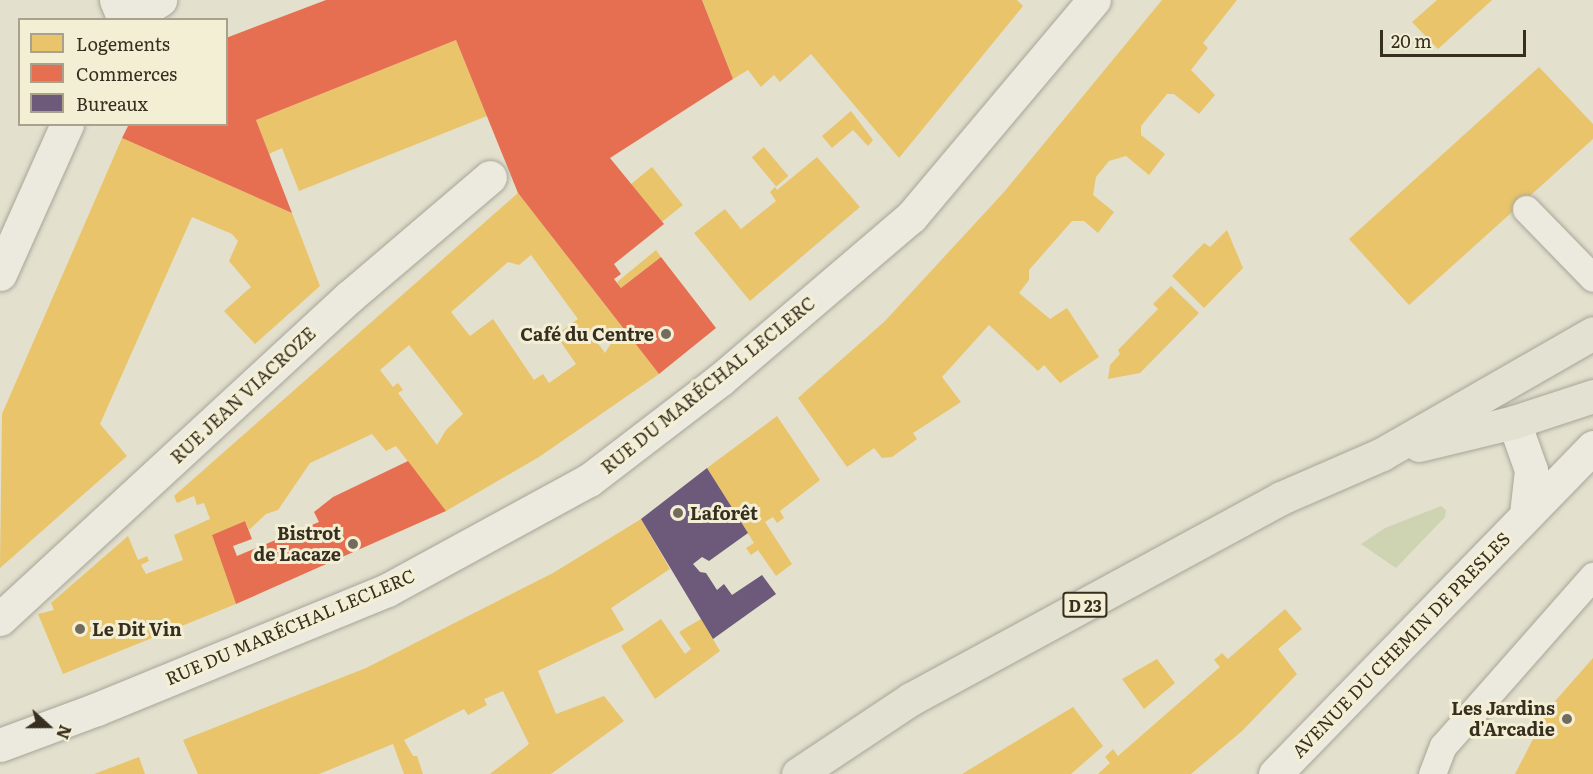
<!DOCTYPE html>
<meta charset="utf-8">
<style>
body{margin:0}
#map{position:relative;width:1593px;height:774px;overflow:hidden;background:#e3e0ce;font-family:Literata,serif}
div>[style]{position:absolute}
.green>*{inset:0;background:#ced3b1}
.homes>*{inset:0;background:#e9c46a;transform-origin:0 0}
.shops>*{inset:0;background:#e76f51}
.offices>*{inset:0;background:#6d597a}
.roads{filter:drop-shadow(0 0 2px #a8a597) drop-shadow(0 0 2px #a8a597)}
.lane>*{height:27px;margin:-13.5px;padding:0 13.5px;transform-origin:13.5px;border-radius:13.5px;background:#eceadf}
.street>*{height:33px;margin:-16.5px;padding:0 16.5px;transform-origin:16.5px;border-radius:16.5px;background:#eceadf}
.secondary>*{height:33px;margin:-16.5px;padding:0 16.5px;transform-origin:16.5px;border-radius:16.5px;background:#eceadf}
.primary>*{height:33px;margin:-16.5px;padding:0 16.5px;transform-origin:16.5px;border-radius:16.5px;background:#e3e1d1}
.dots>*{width:16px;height:16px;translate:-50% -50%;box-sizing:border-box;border:3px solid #f3efd5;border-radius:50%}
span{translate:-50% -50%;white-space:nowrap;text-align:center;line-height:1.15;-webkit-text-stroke:6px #f3efd5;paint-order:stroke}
.shield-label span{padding:2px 4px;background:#f3efd5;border:2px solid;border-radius:4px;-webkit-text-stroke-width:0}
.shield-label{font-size:16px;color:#372e1f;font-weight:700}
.poi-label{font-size:18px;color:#372e1f;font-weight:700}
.right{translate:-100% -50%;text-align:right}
.left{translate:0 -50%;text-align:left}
.street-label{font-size:18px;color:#372e1f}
.legend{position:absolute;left:18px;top:18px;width:210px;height:108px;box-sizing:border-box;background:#f3efd5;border:2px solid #a8a28c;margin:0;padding:8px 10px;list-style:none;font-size:18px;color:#372e1f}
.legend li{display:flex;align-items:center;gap:12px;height:30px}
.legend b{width:30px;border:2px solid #a8a28c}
.north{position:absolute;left:18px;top:696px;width:60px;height:60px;-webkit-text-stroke:4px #f3efd5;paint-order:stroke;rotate:111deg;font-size:16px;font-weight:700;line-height:24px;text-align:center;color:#372e1f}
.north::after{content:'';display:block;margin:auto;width:21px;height:27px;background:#372e1f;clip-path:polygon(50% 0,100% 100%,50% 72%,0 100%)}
.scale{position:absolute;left:1380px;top:30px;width:146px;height:27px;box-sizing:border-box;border:3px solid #372e1f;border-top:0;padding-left:8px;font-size:18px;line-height:21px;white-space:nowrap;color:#372e1f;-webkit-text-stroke:4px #f3efd5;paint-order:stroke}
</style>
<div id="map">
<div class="green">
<i style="clip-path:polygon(1441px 506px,1446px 510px,1445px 517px,1396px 568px,1361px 544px,1385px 528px)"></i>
</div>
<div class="homes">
<i style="clip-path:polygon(702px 0,1017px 0,1023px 6px,899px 158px,811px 54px,780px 82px,774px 75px,761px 87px,748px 70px,733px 79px)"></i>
<i style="clip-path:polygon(1162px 0,1237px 0,1203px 43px,1208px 48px,1191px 70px,1215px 95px,1199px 114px,1174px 94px,1167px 94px,1141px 126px,1141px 135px,1165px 154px,1149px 175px,1126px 156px,1109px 161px,1096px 177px,1093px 195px,1114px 212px,1098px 233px,1084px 221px,1072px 221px,1029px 270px,1029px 280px,1019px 293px,1050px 319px,1067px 308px,1099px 357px,1060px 383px,1044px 365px,1038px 371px,989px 325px,942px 377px,961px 402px,913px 433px,917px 439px,892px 457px,882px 458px,874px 448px,847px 467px,798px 398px,885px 321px,1004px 192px)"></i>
<i style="clip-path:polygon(1437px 0,1492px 0,1438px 49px,1412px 22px)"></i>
<i style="clip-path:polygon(456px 40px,487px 116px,299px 191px,282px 148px,269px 154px,256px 120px)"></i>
<i style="clip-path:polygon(1539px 67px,1593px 124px,1593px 139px,1409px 305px,1349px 239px)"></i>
<i style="clip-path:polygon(851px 111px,873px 140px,868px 146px,853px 130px,832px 148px,822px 136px)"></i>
<i style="clip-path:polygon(122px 138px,292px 213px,320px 286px,255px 344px,224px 311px,251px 287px,229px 261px,238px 241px,232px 234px,192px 217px,100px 424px,127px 456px,0 568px,2px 414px)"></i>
<i style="left:764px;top:147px;width:38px;height:16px;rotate:50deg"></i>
<i style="clip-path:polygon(817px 157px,860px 207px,750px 301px,694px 233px,725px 209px,741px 229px,776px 201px,770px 192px,775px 187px,777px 190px)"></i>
<i style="left:652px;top:167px;width:49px;height:27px;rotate:51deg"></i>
<i style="clip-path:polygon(evenodd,518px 193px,659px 374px,539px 457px,446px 511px,396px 446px,386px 451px,372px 434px,310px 463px,278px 510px,266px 514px,249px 530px,245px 521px,212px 535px,236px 604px,63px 674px,38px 614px,54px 610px,51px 603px,128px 536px,138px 560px,147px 556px,149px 561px,141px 565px,146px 574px,183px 560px,174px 535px,210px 519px,204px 503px,197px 505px,194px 496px,177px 503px,174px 496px,518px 193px,531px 255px,578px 319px,556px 335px,576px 364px,549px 383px,543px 374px,534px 380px,493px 319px,470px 336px,451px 312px,508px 262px,519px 265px,531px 255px,518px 193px,600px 331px,612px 342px,605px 353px,592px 335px,600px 331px,518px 193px,409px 345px,463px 414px,446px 430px,437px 445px,398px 393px,403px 390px,398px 383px,393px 387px,380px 370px,409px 345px)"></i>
<i style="clip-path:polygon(1227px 230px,1243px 268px,1204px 308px,1172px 276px,1204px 243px,1210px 247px)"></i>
<i style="clip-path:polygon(656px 250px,661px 257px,621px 288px,617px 282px)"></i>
<i style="clip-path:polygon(1171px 286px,1199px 313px,1140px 373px,1108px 379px,1110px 365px,1120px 354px,1118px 350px,1158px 309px,1153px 304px)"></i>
<i style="clip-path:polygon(777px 416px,820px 480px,780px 511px,784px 518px,777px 523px,773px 517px,765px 522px,792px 564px,776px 576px,758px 550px,751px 555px,746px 548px,754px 543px,707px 468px)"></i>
<i style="clip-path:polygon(641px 519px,670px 569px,611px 608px,624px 630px,538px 671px,556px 714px,604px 696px,624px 721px,551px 774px,490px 774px,529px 744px,503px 691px,484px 699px,487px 705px,468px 715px,464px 709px,404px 740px,413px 756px,417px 756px,423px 774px,404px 774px,393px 744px,319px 774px,198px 774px,183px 740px,366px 668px,553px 573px)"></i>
<i style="clip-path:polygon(1285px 609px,1302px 629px,1278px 649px,1297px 674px,1242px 731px,1191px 774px,1098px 774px,1110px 763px,1105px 757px,1113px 749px,1118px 756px,1220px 667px,1214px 660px,1222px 653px,1228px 659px)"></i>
<i style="clip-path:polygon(661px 619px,685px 654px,691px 649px,679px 632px,701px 619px,720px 651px,655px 699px,621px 646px)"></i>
<i style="clip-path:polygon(1593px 658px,1593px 774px,1515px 774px,1549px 708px)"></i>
<i style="clip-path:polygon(1157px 659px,1175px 683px,1144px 709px,1122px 679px)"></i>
<i style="clip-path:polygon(1073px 707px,1103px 746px,1071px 774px,962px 774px)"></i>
<i style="clip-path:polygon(139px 757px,145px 774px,94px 774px)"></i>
</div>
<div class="shops">
<i style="clip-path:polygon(326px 0,702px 0,733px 79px,610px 158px,664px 224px,614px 264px,621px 274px,614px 279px,621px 288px,661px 257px,716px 328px,659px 374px,518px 193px,456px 40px,256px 120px,292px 213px,122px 138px,129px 124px,226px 124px,226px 38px)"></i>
<i style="clip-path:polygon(408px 461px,446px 511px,236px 604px,212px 535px,245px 521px,252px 539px,233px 546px,237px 556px,319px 522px,314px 512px,333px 497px)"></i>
</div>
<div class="offices">
<i style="clip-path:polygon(707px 468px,748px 533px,709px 561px,702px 557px,693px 564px,700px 572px,706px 573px,717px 590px,724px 584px,732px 595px,762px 575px,776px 594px,713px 639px,641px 519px)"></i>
</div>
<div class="roads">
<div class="lane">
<i style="left:1526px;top:209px;width:96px;rotate:45.8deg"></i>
<i style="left:1432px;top:774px;width:30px;rotate:-69deg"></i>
<i style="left:1443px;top:746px;width:227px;rotate:-48.6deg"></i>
</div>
<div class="street">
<i style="left:116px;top:0;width:22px;rotate:68deg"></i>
<i style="left:1514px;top:422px;width:51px;rotate:70.5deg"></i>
<i style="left:1531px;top:470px;width:44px;rotate:96.5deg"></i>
<i style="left:0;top:619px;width:475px;rotate:-42.7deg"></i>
<i style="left:349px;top:297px;width:185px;rotate:-40.4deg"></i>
<i style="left:1275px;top:774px;width:456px;rotate:-45.8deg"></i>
</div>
<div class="secondary">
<i style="left:128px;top:20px;width:38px;rotate:-32deg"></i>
<i style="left:0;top:274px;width:164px;rotate:-65.9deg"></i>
<i style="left:0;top:745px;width:103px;rotate:-20.4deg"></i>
<i style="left:97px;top:709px;width:313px;rotate:-22.3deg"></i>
<i style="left:387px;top:590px;width:230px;rotate:-28.6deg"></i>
<i style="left:589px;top:480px;width:166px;rotate:-37.4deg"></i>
<i style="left:721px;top:379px;width:250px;rotate:-40.5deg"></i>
<i style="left:911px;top:217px;width:284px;rotate:-49.9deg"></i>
</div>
<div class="primary">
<i style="left:1419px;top:445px;width:98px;rotate:-13.6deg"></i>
<i style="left:1514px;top:422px;width:83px;rotate:-18.2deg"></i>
<i style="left:798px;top:774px;width:136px;rotate:-33.6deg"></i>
<i style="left:911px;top:699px;width:421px;rotate:-28.5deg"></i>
<i style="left:1281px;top:498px;width:110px;rotate:-23.5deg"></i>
<i style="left:1382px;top:454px;width:243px;rotate:-29.8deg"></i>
</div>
</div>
<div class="dots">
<i style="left:666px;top:334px;background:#736c5c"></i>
<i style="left:678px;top:513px;background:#736c5c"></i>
<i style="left:353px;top:544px;background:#736c5c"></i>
<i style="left:80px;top:629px;background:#736c5c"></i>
<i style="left:1567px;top:719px;background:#736c5c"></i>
</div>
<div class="shield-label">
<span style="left:1085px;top:605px">D 23</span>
</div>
<div class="poi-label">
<span class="right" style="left:654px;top:334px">Café du Centre</span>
<span class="left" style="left:690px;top:513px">Laforêt</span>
<span class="right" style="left:341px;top:544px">Bistrot<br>de Lacaze</span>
<span class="left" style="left:92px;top:629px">Le Dit Vin</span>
<span class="right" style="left:1555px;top:719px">Les Jardins<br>d'Arcadie</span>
</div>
<div class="street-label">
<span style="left:708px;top:385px;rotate:-39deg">RUE DU MARÉCHAL LECLERC</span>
<span style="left:243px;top:395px;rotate:-43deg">RUE JEAN VIACROZE</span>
<span style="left:290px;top:627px;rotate:-23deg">RUE DU MARÉCHAL LECLERC</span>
<span style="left:1401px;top:645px;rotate:-46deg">AVENUE DU CHEMIN DE PRESLES</span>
</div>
<ul class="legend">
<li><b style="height:16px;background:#e9c46a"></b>Logements</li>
<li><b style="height:16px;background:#e76f51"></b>Commerces</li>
<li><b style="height:16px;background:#6d597a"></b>Bureaux</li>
</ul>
<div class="north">N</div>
<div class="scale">20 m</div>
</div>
